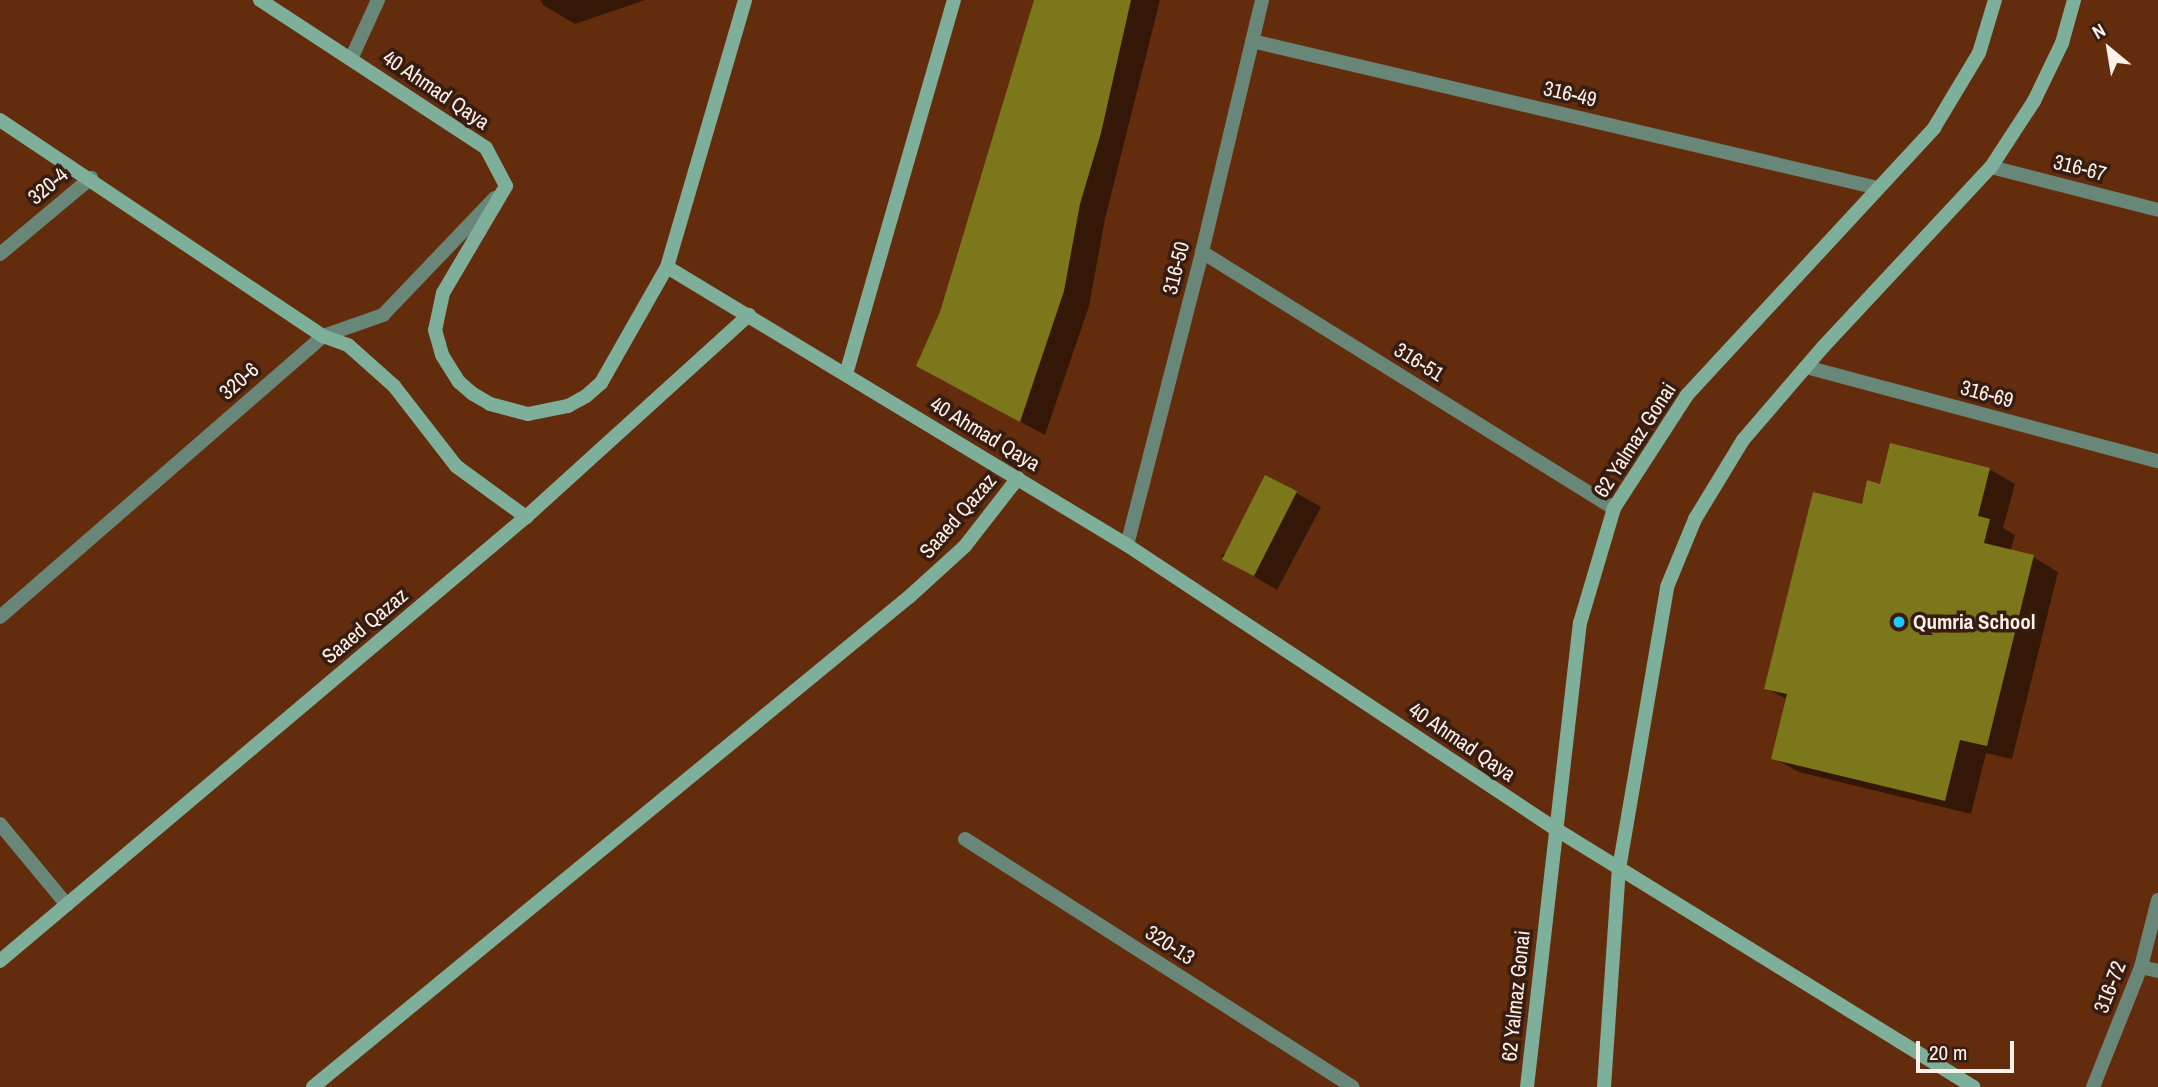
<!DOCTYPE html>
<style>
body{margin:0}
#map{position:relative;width:2158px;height:1087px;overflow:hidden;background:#632c0c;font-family:"Archivo Narrow",sans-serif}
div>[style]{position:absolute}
.shadow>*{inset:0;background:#0007}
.building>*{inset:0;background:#7c771b;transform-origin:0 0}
.street>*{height:14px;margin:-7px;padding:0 7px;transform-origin:7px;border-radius:7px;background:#688779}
.secondary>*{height:14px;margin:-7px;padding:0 7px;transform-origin:7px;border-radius:7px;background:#7eaf9a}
.dots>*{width:19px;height:19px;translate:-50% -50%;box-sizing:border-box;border:4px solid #371d11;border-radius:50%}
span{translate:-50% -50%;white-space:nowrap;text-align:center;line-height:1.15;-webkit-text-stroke:7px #371d11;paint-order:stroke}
.street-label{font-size:21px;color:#fff0e9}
.poi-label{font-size:21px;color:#fff0e9;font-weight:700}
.left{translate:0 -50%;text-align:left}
.north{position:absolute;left:2074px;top:14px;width:70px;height:70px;-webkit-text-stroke:5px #371d11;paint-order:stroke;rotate:330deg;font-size:19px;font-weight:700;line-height:28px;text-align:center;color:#fff0e9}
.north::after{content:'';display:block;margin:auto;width:24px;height:32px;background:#fff0e9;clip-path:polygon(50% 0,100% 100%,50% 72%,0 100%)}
.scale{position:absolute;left:1916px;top:1041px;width:98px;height:32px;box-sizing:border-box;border:4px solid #fff0e9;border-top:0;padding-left:9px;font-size:21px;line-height:24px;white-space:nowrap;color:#fff0e9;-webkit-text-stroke:5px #371d11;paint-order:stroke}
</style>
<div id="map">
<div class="shadow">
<i style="clip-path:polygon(541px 0,645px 0,575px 24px,543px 5px)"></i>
<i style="clip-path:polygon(1036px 0,1160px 0,1105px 219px,1089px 306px,1045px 435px,944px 380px,941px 313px)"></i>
<i style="clip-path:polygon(1989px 469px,2015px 484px,2003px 528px,2015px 535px,2010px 552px,2033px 557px,2058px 572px,2012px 759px,1986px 753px,1971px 814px,1799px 772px,1773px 758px,1788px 700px,1766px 688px,1863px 506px,1881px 486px)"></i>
<i style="clip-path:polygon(1296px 493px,1321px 507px,1277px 590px,1221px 556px)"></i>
</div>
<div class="building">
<i style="clip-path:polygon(1034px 0,1131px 0,1101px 133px,1080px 204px,1064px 291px,1020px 422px,916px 366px,940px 312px)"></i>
<i style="clip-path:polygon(1890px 443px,1990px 468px,1978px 516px,1990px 519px,1984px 543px,2034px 555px,1987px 746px,1960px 740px,1945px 801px,1771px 759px,1787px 694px,1764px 689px,1813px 492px,1862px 504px,1867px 480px,1880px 484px)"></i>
<i style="left:1265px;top:475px;width:36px;height:95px;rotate:27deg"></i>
</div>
<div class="street">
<i style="left:1252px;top:41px;width:643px;rotate:13.22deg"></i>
<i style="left:351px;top:59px;width:65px;rotate:-65.4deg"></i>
<i style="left:1991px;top:167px;width:172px;rotate:14.4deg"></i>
<i style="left:1202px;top:252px;width:485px;rotate:31.9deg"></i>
<i style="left:0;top:254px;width:119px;rotate:-39.9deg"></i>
<i style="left:1806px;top:367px;width:364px;rotate:15deg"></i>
<i style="left:1127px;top:545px;width:302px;rotate:-75.6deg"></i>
<i style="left:1202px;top:252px;width:259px;rotate:-76.6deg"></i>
<i style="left:0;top:617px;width:428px;rotate:-41deg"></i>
<i style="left:323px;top:336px;width:64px;rotate:-19.3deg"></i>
<i style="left:383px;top:315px;width:162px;rotate:-46.3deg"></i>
<i style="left:0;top:824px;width:105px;rotate:50.4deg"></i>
<i style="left:965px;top:839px;width:460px;rotate:32.6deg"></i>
<i style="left:2141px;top:967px;width:17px;rotate:13deg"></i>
<i style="left:2093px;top:1087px;width:129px;rotate:-68.2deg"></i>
<i style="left:2141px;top:967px;width:69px;rotate:-75.8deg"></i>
</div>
<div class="secondary">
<i style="left:260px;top:0;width:270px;rotate:33.2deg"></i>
<i style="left:486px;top:148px;width:43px;rotate:62.2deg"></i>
<i style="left:506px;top:186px;width:124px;rotate:120.5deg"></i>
<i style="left:443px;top:293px;width:38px;rotate:102deg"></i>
<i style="left:435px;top:330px;width:26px;rotate:74deg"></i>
<i style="left:442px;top:355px;width:32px;rotate:58deg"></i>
<i style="left:459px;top:382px;width:18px;rotate:41deg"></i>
<i style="left:473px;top:394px;width:20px;rotate:30deg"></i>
<i style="left:490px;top:404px;width:39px;rotate:15deg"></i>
<i style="left:528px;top:414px;width:41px;rotate:-11.3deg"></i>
<i style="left:568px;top:406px;width:21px;rotate:-29deg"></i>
<i style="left:586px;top:396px;width:20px;rotate:-41deg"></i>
<i style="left:601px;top:383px;width:133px;rotate:-60.4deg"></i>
<i style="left:667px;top:267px;width:278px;rotate:-73.7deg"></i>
<i style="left:0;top:120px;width:389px;rotate:33.8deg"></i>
<i style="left:323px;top:336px;width:27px;rotate:20deg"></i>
<i style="left:348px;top:345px;width:62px;rotate:41.7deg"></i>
<i style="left:394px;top:386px;width:101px;rotate:52.2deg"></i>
<i style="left:456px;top:466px;width:87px;rotate:36.1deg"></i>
<i style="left:667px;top:267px;width:537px;rotate:31.15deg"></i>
<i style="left:1127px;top:545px;width:512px;rotate:33.53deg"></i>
<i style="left:1554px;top:828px;width:493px;rotate:31.7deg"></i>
<i style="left:846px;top:374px;width:389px;rotate:-73.9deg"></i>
<i style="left:0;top:961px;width:688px;rotate:-40.17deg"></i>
<i style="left:526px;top:517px;width:301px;rotate:-42.2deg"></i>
<i style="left:313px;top:1087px;width:772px;rotate:-39.43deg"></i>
<i style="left:909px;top:597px;width:76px;rotate:-42.3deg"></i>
<i style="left:965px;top:546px;width:86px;rotate:-52.1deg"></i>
<i style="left:1527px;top:1087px;width:467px;rotate:-83.5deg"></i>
<i style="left:1580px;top:623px;width:120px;rotate:-73.5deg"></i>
<i style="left:1614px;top:508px;width:135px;rotate:-57.1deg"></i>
<i style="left:1687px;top:395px;width:364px;rotate:-47.2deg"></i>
<i style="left:1934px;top:128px;width:87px;rotate:-59deg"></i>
<i style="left:1979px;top:53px;width:55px;rotate:-73.2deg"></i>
<i style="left:1604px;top:1087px;width:219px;rotate:-86.1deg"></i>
<i style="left:1619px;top:869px;width:286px;rotate:-80.3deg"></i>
<i style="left:1667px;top:587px;width:74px;rotate:-67.6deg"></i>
<i style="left:1695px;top:519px;width:92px;rotate:-58.7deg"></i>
<i style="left:1743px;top:440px;width:123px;rotate:-49.3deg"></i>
<i style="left:1823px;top:347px;width:246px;rotate:-47deg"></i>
<i style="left:1991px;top:167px;width:79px;rotate:-56.9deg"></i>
<i style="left:2034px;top:101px;width:64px;rotate:-64.2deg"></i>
<i style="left:2062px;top:43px;width:45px;rotate:-74.4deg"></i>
</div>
<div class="dots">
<i style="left:1899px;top:622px;background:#22c9fd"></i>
</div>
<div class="street-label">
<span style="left:436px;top:90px;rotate:34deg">40 Ahmad Qaya</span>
<span style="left:1570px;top:94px;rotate:13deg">316-49</span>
<span style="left:2080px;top:168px;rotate:14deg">316-67</span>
<span style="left:48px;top:186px;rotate:-40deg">320-4</span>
<span style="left:1176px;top:268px;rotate:-76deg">316-50</span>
<span style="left:1419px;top:362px;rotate:32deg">316-51</span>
<span style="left:239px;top:381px;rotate:-41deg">320-6</span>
<span style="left:1987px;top:394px;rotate:15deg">316-69</span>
<span style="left:985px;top:434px;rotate:31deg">40 Ahmad Qaya</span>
<span style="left:1635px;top:440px;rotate:-57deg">62 Yalmaz Gonai</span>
<span style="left:958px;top:516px;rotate:-49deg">Saaed Qazaz</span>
<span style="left:365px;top:626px;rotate:-40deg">Saaed Qazaz</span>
<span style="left:1462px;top:742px;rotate:34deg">40 Ahmad Qaya</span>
<span style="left:1170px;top:945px;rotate:33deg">320-13</span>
<span style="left:2110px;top:987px;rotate:-69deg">316-72</span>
<span style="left:1516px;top:996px;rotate:-84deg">62 Yalmaz Gonai</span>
</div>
<div class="poi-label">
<span class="left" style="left:1913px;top:622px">Qumria School</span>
</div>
<div class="north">N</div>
<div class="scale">20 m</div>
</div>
